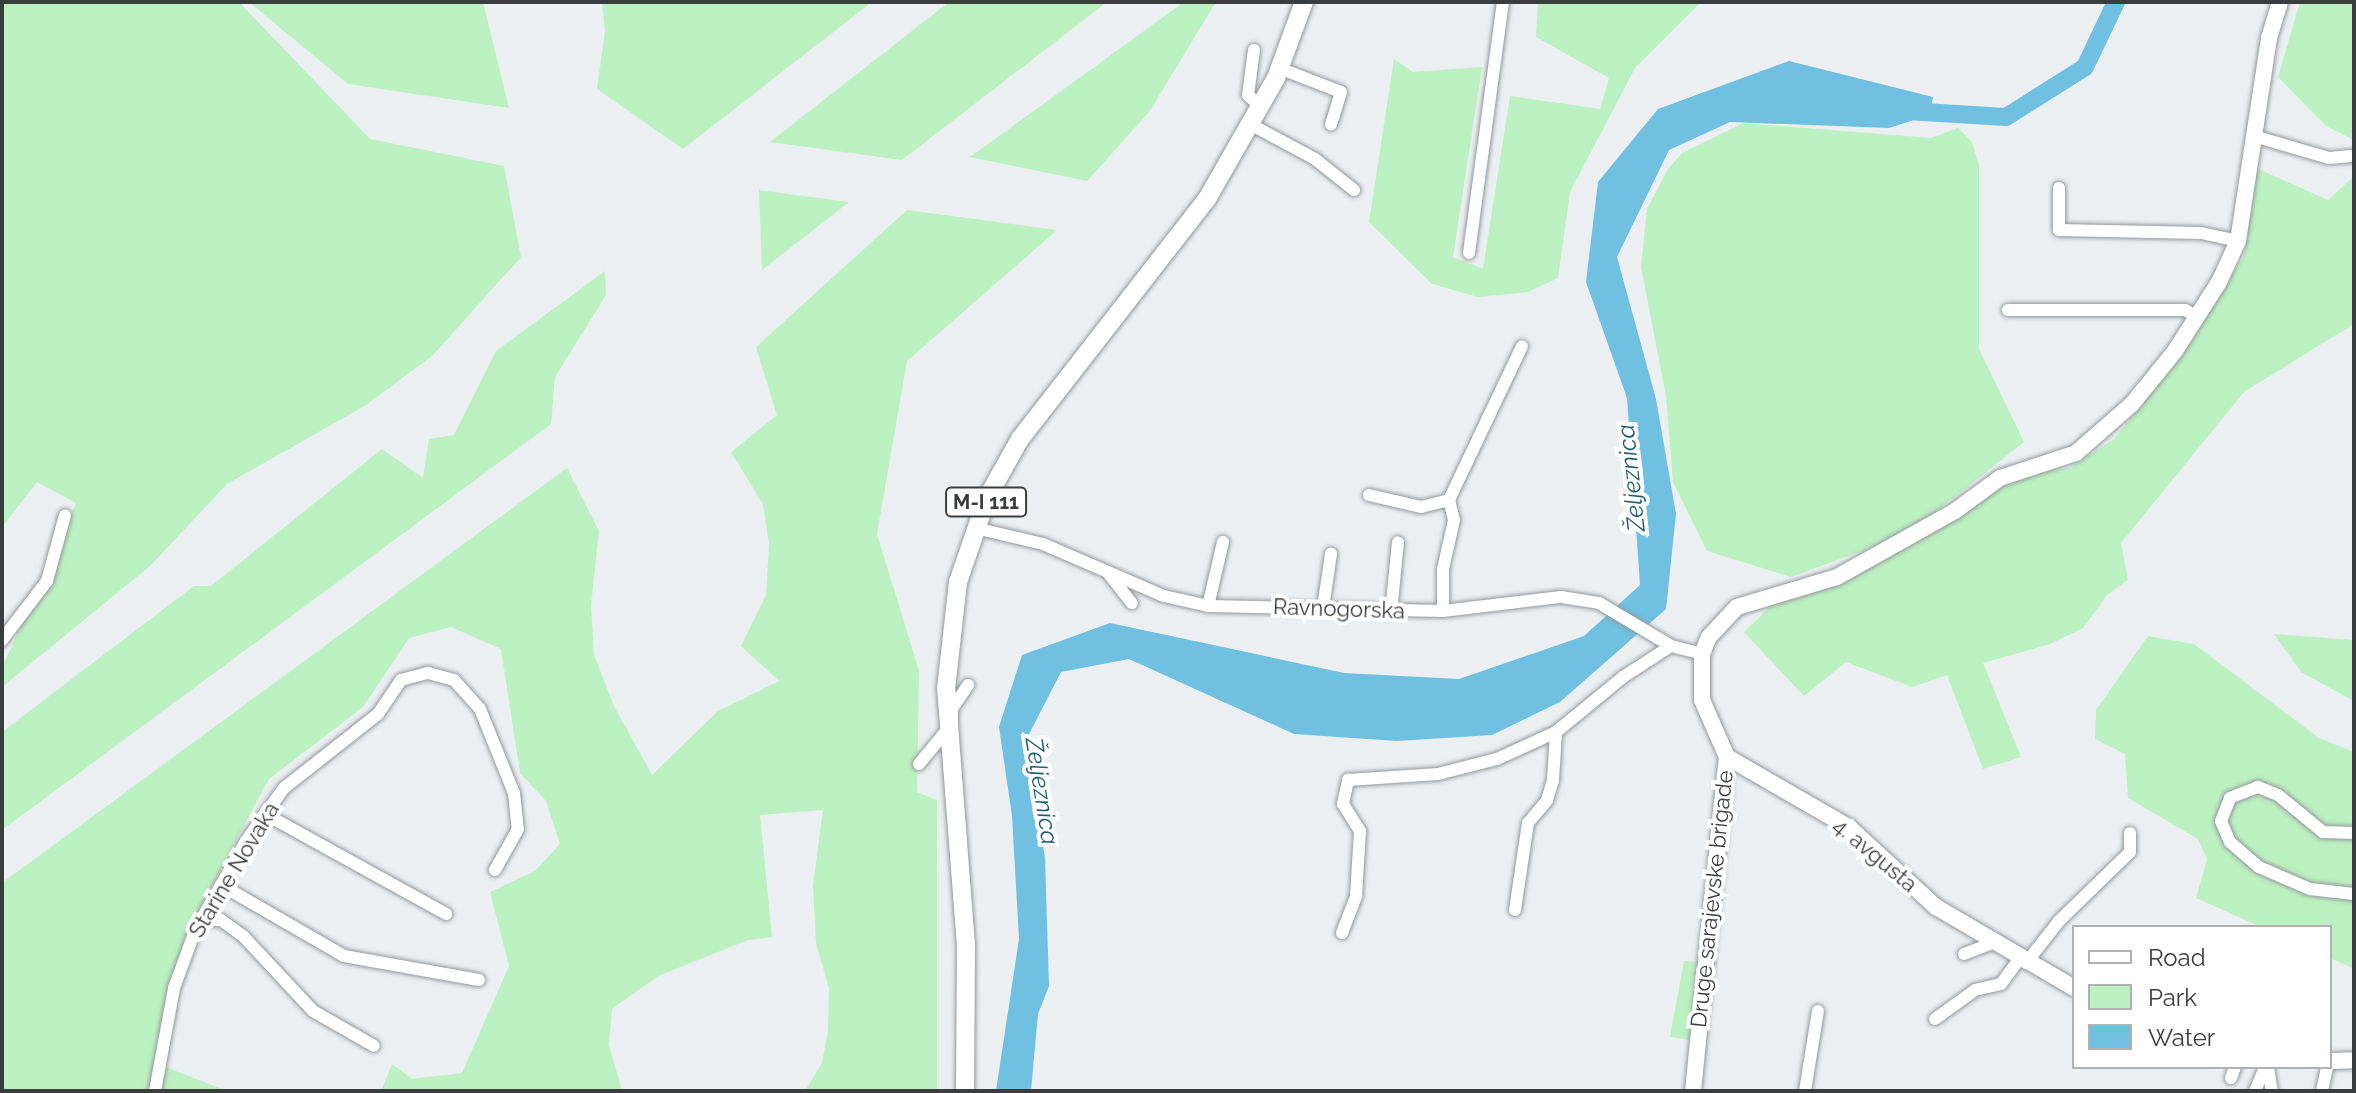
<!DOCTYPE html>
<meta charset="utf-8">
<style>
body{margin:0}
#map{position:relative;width:2356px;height:1093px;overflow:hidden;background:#ecf0f3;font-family:Raleway,sans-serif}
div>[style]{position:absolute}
.green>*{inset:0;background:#bcf1c1}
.water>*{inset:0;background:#6fc0e1}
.river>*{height:18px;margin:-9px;padding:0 9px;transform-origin:9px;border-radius:9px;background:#6fc0e1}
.roads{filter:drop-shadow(0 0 2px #94989b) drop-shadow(0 0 2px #94989b)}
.street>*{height:12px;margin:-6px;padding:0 6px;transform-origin:6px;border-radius:6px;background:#fff}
.secondary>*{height:16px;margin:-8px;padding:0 8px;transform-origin:8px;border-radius:8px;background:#fff}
.primary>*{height:18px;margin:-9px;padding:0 9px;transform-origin:9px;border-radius:9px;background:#fff}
span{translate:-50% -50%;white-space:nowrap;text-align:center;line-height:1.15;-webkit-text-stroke:8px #fff;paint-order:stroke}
.shield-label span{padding:2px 6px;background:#fff;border:2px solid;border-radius:6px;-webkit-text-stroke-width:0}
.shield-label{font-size:20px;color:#3b3c3d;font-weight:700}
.street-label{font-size:22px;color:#3b3c3d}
.water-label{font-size:24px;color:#1e5e75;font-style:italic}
.frame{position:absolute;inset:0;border:4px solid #3b3c3d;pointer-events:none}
.legend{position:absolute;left:2072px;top:925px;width:260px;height:144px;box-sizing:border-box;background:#fff;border:2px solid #b1b1b1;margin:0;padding:10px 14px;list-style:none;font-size:24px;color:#3b3c3d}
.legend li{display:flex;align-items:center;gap:16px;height:40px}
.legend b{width:40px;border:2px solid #b1b1b1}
</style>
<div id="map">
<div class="green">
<i style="clip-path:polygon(2px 2px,239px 2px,370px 139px,504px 166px,521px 257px,432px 356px,366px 405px,227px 484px,150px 566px,2px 687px,2px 668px,76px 503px,37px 482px,2px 527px)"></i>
<i style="clip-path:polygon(249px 2px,483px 2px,509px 108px,348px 84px)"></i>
<i style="clip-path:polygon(602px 2px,872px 2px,683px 149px,597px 89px,605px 31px)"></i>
<i style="clip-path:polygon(949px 2px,1107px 2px,902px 160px,770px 142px)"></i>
<i style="clip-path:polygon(1184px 2px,1216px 2px,1149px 112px,1087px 181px,970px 157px)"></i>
<i style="clip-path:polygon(1538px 2px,1701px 2px,1635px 68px,1570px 192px,1558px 278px,1528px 292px,1478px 297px,1432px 284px,1369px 222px,1394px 59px,1413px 72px,1482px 67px,1453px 257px,1483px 269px,1510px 96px,1600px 109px,1609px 78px,1536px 37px)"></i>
<i style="clip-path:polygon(2300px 2px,2354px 2px,2354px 140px,2326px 126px,2278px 77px)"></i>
<i style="clip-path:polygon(1743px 123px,1931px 138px,1958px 128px,1972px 142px,1979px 165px,1979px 349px,2024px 442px,1933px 514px,1878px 545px,1791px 577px,1707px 551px,1673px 482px,1666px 396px,1641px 267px,1647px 209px,1668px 169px,1682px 153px)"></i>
<i style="clip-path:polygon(2256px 168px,2328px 200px,2354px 176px,2354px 324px,2244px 392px,2121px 543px,2128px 580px,2107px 595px,2083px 628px,2050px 644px,1983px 663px,2021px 757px,1983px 769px,1947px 675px,1912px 687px,1846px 662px,1804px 696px,1744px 632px,1781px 596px,2028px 473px,2070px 468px,2114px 439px,2172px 367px,2244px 256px)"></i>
<i style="clip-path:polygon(759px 190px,849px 202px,762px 270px)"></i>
<i style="clip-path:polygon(907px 210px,1057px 230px,907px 361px,877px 534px,919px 671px,917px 792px,937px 800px,937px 1091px,805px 1091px,822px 1063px,828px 1030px,829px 988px,816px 943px,813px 885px,823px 810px,760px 815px,772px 937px,748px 940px,658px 976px,612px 1009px,609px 1045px,622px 1091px,381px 1091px,392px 1064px,412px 1079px,462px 1073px,509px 966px,490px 892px,535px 871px,560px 844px,546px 801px,520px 773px,501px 649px,451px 627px,409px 638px,363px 707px,269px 779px,185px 936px,155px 1063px,227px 1091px,2px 1091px,2px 883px,567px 468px,599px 531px,591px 605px,594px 655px,614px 706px,652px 775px,718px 711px,779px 681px,741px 646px,766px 595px,769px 545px,763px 504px,731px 452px,777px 415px,756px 347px)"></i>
<i style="clip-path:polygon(605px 271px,606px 295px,555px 377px,551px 424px,2px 830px,2px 732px,194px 586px,211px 586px,382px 449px,423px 478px,429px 439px,454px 435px,496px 351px)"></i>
<i style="clip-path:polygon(2274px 634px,2354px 640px,2354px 701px,2301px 672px)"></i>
<i style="clip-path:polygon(2148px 636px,2194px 644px,2319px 738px,2354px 752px,2353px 968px,2330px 958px,2330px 927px,2261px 927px,2196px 898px,2207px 859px,2198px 839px,2128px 798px,2125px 754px,2095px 739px,2096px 710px)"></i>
<i style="clip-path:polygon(1684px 961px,1701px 962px,1691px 1040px,1670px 1037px)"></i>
</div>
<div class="water">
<i style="clip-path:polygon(1789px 61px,1933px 97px,1929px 115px,1889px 128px,1730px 122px,1669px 150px,1617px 257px,1656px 399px,1676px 514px,1666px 609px,1560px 702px,1492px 735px,1397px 741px,1294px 734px,1129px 659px,1061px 672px,1026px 740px,1045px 858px,1049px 986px,1038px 1014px,1031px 1091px,996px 1091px,1019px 939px,1012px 816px,999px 727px,1022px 655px,1110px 623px,1344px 673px,1459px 679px,1584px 636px,1640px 585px,1627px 398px,1586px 282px,1598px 182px,1658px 109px)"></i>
</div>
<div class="river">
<i style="left:1907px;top:111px;width:99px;rotate:3.5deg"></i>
<i style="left:2006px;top:117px;width:93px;rotate:-32.3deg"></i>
<i style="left:2085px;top:67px;width:72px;rotate:-64.5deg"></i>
</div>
<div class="roads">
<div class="street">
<i style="left:1254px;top:50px;width:45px;rotate:97.6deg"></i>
<i style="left:1248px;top:95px;width:16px;rotate:43deg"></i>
<i style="left:1279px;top:68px;width:66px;rotate:21.2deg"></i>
<i style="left:1341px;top:92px;width:34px;rotate:107deg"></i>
<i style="left:1250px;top:124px;width:74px;rotate:28.3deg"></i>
<i style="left:1315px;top:159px;width:50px;rotate:38.5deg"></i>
<i style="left:2257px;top:137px;width:75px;rotate:16.3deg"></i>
<i style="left:2329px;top:158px;width:25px;rotate:-5deg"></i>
<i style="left:2059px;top:188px;width:42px;rotate:90deg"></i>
<i style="left:2059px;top:230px;width:142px;rotate:1.2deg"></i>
<i style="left:2201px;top:233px;width:38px;rotate:12deg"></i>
<i style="left:1469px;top:253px;width:253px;rotate:-82.3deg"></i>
<i style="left:2008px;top:310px;width:177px"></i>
<i style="left:2185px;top:310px;width:13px;rotate:29deg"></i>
<i style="left:1369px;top:495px;width:53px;rotate:13deg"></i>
<i style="left:1421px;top:507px;width:29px;rotate:-14deg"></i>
<i style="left:975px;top:528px;width:70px;rotate:13.2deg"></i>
<i style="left:1043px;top:544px;width:132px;rotate:23.3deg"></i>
<i style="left:1164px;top:596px;width:45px;rotate:12.8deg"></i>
<i style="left:1208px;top:606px;width:235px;rotate:1.2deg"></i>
<i style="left:1443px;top:611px;width:119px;rotate:-6.8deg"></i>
<i style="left:1561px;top:597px;width:38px;rotate:9deg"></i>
<i style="left:1599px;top:603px;width:84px;rotate:30.8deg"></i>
<i style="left:1671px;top:646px;width:32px;rotate:14deg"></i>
<i style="left:1109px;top:574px;width:37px;rotate:52deg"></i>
<i style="left:1208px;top:606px;width:66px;rotate:-76.8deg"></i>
<i style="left:1323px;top:608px;width:55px;rotate:-81.6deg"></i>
<i style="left:1443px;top:611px;width:42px;rotate:-90deg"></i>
<i style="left:1443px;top:569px;width:50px;rotate:-77.3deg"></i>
<i style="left:1454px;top:520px;width:21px;rotate:-104deg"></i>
<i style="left:1449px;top:500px;width:170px;rotate:-64.6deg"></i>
<i style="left:1391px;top:612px;width:70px;rotate:-84.3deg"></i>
<i style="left:2px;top:640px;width:74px;rotate:-52.7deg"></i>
<i style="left:47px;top:581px;width:68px;rotate:-74.7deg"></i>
<i style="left:919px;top:764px;width:52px;rotate:-50.5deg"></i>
<i style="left:952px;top:724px;width:15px;rotate:-90deg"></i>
<i style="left:952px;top:709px;width:29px;rotate:-56deg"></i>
<i style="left:265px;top:814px;width:207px;rotate:28.9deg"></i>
<i style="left:2354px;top:833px;width:31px;rotate:-178deg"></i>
<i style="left:2323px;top:832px;width:58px;rotate:-140.6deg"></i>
<i style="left:2278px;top:795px;width:22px;rotate:-158deg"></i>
<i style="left:2258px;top:787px;width:30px;rotate:159deg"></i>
<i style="left:2230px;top:798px;width:25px;rotate:111deg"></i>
<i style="left:2221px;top:821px;width:23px;rotate:67deg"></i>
<i style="left:2230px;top:842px;width:38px;rotate:41deg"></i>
<i style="left:2259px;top:867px;width:56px;rotate:23.3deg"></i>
<i style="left:2310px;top:889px;width:44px;rotate:6.5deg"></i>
<i style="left:221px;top:885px;width:142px;rotate:30deg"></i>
<i style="left:344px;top:956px;width:137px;rotate:10.1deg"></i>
<i style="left:1515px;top:910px;width:88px;rotate:-81.5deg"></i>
<i style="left:1528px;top:823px;width:30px;rotate:-50deg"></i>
<i style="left:1547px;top:800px;width:21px;rotate:-73deg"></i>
<i style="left:1553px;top:780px;width:48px;rotate:-86.4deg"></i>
<i style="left:201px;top:920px;width:20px"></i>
<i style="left:221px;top:920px;width:29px;rotate:36deg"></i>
<i style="left:244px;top:937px;width:101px;rotate:47deg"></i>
<i style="left:313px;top:1011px;width:70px;rotate:29.8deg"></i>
<i style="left:1342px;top:933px;width:40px;rotate:-69deg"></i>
<i style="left:1356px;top:896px;width:65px;rotate:-86.5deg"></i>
<i style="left:1360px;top:831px;width:32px;rotate:-122deg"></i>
<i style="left:1343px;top:804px;width:25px;rotate:-78deg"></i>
<i style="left:1348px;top:780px;width:90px;rotate:-3.8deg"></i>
<i style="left:1438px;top:774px;width:61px;rotate:-14.3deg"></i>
<i style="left:1497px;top:759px;width:65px;rotate:-24.6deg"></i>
<i style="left:1556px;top:732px;width:87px;rotate:-39.4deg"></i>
<i style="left:1623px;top:677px;width:57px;rotate:-32.9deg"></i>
<i style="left:1964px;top:954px;width:30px;rotate:-21deg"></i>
<i style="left:2026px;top:963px;width:53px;rotate:-51.8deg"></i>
<i style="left:2059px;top:921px;width:99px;rotate:-44.2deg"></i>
<i style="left:2130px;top:852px;width:19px;rotate:-90deg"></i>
<i style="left:1935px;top:1019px;width:49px;rotate:-35.9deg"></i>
<i style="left:1975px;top:990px;width:27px;rotate:-13deg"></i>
<i style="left:2001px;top:984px;width:31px;rotate:-54deg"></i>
<i style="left:2268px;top:1067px;width:24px;rotate:81deg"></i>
<i style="left:2231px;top:1078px;width:12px;rotate:-70deg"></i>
<i style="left:155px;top:1091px;width:105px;rotate:-79.5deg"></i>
<i style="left:174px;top:988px;width:61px;rotate:-69.8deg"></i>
<i style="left:195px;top:931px;width:103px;rotate:-60.5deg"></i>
<i style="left:246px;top:841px;width:65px;rotate:-54.4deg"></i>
<i style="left:284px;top:788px;width:120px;rotate:-38.2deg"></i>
<i style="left:378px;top:714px;width:41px;rotate:-55.9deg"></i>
<i style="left:401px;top:680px;width:28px;rotate:-15deg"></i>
<i style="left:428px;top:673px;width:27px;rotate:15deg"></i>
<i style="left:454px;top:680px;width:39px;rotate:48deg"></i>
<i style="left:480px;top:709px;width:91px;rotate:68deg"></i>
<i style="left:514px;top:793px;width:36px;rotate:84deg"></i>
<i style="left:518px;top:829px;width:47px;rotate:119.3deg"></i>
<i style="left:1805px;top:1091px;width:81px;rotate:-80.8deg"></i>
<i style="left:2255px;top:1091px;width:26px;rotate:-67deg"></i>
<i style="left:2322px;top:1091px;width:25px;rotate:-78deg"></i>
</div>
<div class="secondary">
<i style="left:1727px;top:757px;width:142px;rotate:30deg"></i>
<i style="left:1850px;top:828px;width:117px;rotate:42.6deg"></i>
<i style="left:1936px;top:907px;width:160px;rotate:30.4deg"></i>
<i style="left:2330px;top:1061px;width:24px;rotate:-2deg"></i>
<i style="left:1693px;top:1091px;width:336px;rotate:-84.2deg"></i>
<i style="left:1727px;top:757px;width:62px;rotate:-113.7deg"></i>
<i style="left:1702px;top:700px;width:46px;rotate:-90deg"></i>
<i style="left:1702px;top:654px;width:18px;rotate:-68deg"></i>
<i style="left:1709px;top:637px;width:41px;rotate:-47deg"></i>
<i style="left:1737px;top:607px;width:104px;rotate:-16.7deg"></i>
<i style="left:1837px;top:577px;width:135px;rotate:-29.2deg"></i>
<i style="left:1955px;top:511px;width:56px;rotate:-36.3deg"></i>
<i style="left:2000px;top:478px;width:80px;rotate:-18.2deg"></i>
<i style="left:2076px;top:453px;width:74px;rotate:-41.2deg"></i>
<i style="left:2132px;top:404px;width:68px;rotate:-50.9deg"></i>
<i style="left:2175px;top:351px;width:82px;rotate:-57.5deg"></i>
<i style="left:2219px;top:282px;width:45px;rotate:-65.1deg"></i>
<i style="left:2238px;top:241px;width:205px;rotate:-81.3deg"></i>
<i style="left:2269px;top:38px;width:38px;rotate:-73deg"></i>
</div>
<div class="primary">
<i style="left:965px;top:1091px;width:145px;rotate:-89.6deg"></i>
<i style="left:966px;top:946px;width:258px;rotate:-94.4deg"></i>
<i style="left:946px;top:689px;width:108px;rotate:-83.6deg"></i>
<i style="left:958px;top:582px;width:89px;rotate:-71deg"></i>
<i style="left:987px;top:498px;width:68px;rotate:-60.8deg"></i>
<i style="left:1020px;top:439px;width:304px;rotate:-52.1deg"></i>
<i style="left:1207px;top:199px;width:139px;rotate:-60.3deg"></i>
<i style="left:1276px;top:78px;width:81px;rotate:-69.8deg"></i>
</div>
</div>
<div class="shield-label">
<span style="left:986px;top:502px">M-I 111</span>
</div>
<div class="street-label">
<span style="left:1339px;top:609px;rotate:2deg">Ravnogorska</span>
<span style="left:1875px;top:855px;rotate:40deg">4. avgusta</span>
<span style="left:234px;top:870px;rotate:-59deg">Starine Novaka</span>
<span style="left:1712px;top:899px;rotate:-84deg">Druge sarajevske brigade</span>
</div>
<div class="water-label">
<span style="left:1631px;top:478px;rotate:-96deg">Željeznica</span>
<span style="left:1042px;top:791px;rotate:81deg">Željeznica</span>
</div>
<div class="frame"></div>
<ul class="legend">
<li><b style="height:10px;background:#fff"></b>Road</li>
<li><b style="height:22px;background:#bcf1c1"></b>Park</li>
<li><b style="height:22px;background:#6fc0e1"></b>Water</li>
</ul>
</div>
